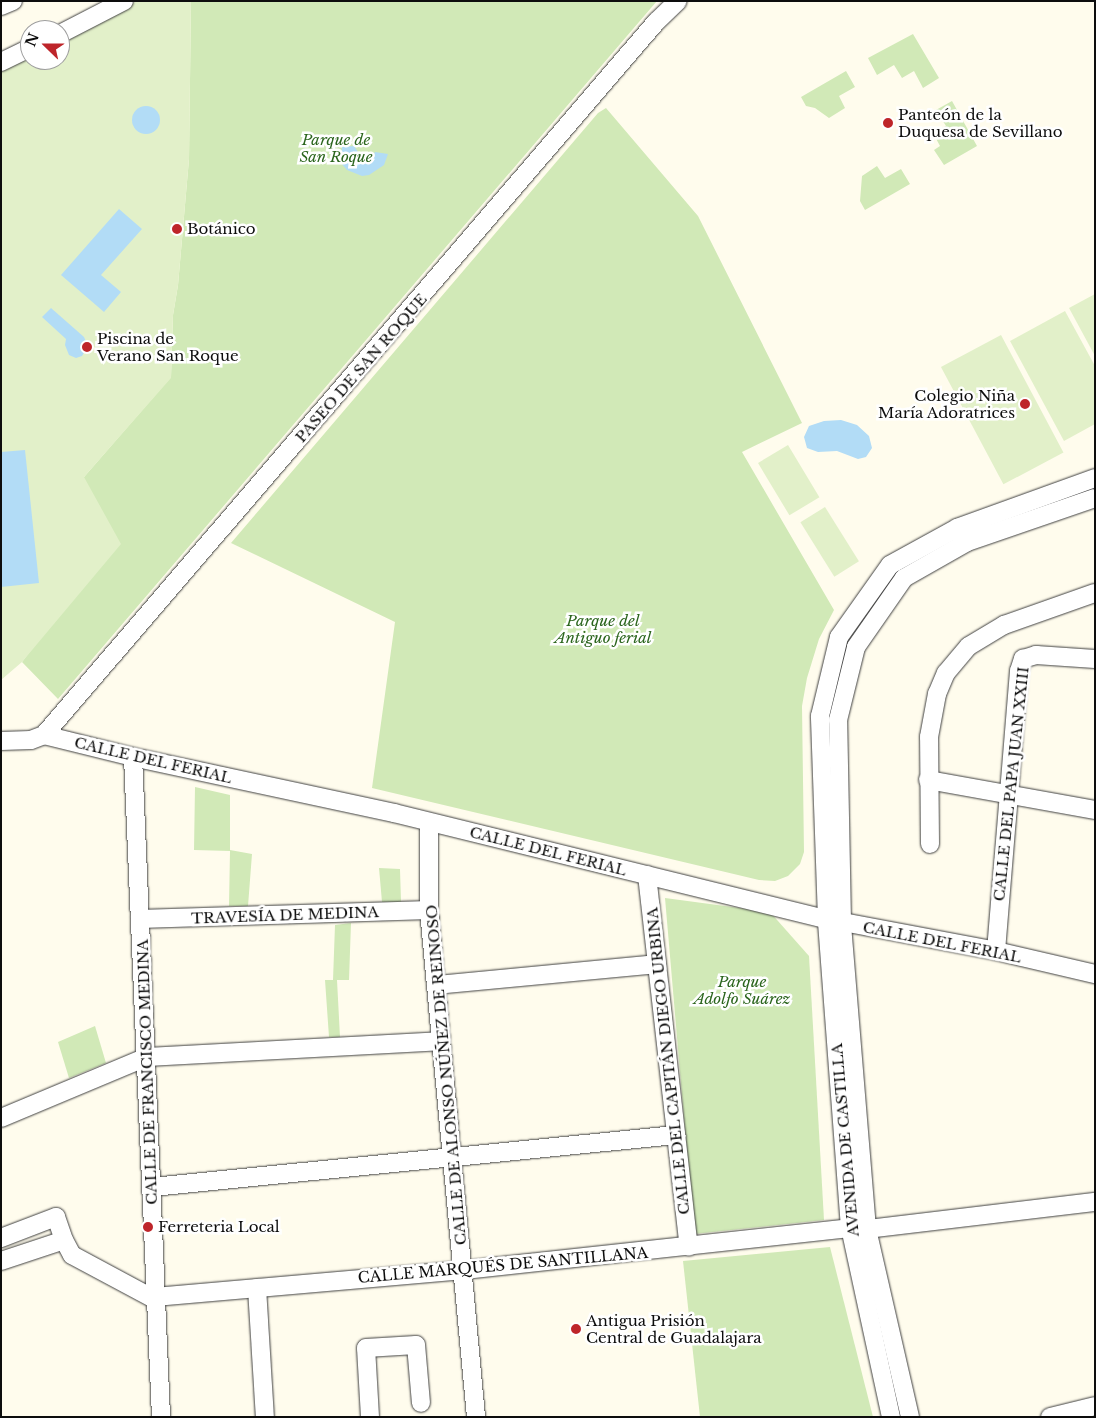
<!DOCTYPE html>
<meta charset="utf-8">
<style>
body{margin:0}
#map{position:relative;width:1096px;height:1418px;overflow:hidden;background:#fffced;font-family:"Libre Baskerville",serif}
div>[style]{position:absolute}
.green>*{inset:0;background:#d1e9b7}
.pitch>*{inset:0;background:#e2f0c9;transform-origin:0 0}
.water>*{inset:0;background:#b2dcf6}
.round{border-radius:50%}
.roads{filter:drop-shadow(0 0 1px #404040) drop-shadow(0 0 1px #404040)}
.minor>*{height:18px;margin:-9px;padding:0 9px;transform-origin:9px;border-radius:9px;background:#fff}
.dots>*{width:14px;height:14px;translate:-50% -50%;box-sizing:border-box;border:2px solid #fff;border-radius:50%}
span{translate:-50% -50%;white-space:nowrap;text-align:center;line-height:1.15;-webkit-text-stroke:5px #fff;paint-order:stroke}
.poi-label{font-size:15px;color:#0d0d0d}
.left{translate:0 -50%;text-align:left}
.right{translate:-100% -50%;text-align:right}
.park-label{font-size:15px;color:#2b651d;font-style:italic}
.street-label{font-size:15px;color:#0d0d0d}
.frame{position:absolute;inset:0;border:2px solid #0d0d0d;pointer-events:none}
.north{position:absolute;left:20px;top:20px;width:50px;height:50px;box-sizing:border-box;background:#fff;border:1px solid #9e9e9e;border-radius:50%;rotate:292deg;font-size:14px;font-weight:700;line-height:20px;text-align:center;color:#0d0d0d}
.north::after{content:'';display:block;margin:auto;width:18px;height:22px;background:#be252a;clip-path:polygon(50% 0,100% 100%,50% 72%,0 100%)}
</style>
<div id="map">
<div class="green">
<i style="clip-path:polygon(191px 1px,657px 1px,58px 699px,22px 662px,31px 650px,84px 477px,171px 377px,173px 315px,178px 285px,189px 159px)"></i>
<i style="clip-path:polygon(913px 34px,939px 78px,923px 88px,914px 71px,902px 78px,894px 65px,877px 75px,868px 58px)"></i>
<i style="clip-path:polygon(846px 71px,855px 87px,839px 96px,845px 108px,829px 118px,815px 108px,806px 106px,801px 97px)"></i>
<i style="clip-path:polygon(952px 101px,977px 146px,944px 165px,934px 150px,940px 146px,933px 133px,946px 126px,936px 110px)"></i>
<i style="clip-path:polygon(606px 108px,698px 216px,802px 423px,742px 452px,834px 610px,819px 639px,807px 678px,802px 706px,804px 852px,800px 864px,788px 876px,775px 881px,759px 880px,372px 788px,395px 622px,231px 543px,598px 113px)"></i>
<i style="clip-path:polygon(877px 166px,885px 178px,901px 169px,910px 184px,865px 210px,860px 201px,862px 176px)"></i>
<i style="clip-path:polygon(195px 787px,230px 795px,230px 850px,252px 854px,248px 906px,229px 906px,230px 851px,194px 850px)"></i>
<i style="clip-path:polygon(379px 868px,400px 869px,401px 902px,382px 902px)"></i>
<i style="clip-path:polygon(665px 898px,770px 912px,809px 956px,824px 1220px,694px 1234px)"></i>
<i style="clip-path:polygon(351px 923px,349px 980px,337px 980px,340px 1037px,329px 1037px,325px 980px,333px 980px,335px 925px)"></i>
<i style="clip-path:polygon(95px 1026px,106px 1063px,69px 1078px,58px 1042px)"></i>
<i style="clip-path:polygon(830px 1247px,873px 1417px,700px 1417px,683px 1261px)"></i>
</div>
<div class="pitch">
<i style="clip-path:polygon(137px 1px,191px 1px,189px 159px,178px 285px,173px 315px,171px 378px,84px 477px,121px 544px,22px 662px,1px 680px,1px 70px,30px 56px,30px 60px,60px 60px,60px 41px)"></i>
<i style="clip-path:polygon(1095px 294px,1095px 356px,1069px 308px)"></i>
<i style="clip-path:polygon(1065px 311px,1095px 366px,1095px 424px,1064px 441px,1010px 341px)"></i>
<i style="left:1001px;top:335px;width:133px;height:68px;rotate:62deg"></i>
<i style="left:788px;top:445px;width:61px;height:35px;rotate:59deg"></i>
<i style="left:825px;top:507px;width:64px;height:29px;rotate:58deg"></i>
</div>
<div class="water">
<i class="round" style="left:132px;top:106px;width:28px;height:28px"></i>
<i style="clip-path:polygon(354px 146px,364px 161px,372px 158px,375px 152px,388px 154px,384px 165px,369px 175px,362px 176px,347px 170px,341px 163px,342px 147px)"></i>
<i style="clip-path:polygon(119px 209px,142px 229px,101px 275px,121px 292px,104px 312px,61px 275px)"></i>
<i style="clip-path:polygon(51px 308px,84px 337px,88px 346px,82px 356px,76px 358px,69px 355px,65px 345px,66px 339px,42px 317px)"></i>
<i style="clip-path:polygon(841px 420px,857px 425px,869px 436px,872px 448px,866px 457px,858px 459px,837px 451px,818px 452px,807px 448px,804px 437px,809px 426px,824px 421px)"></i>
<i style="clip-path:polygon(25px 450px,39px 583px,1px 587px,1px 452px)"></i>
</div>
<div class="roads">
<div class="minor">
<i style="left:1px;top:6px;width:13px;rotate:-23deg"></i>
<i style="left:60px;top:34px;width:72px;rotate:-27.3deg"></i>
<i style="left:1px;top:62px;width:32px;rotate:-26deg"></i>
<i style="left:44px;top:735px;width:940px;rotate:-49.36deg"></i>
<i style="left:656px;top:22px;width:30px;rotate:-44deg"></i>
<i style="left:1px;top:741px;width:30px;rotate:-2deg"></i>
<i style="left:31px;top:740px;width:14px;rotate:-21deg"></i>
<i style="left:44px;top:735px;width:92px;rotate:13.9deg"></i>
<i style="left:133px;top:757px;width:267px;rotate:12.1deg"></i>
<i style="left:394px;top:813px;width:446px;rotate:13.8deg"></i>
<i style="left:827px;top:919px;width:172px;rotate:10.7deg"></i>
<i style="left:996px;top:951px;width:102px;rotate:13.1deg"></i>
<i style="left:133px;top:757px;width:661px;rotate:87.57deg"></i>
<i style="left:928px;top:780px;width:170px;rotate:10.2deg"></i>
<i style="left:429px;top:823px;width:87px;rotate:90deg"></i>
<i style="left:429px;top:910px;width:509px;rotate:84.7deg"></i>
<i style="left:930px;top:844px;width:107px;rotate:-90.5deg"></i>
<i style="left:929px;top:737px;width:44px;rotate:-79.5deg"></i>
<i style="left:937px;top:694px;width:23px;rotate:-67deg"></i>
<i style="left:946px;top:673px;width:35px;rotate:-50deg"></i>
<i style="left:969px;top:646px;width:41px;rotate:-31deg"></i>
<i style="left:1004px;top:625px;width:96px;rotate:-19.4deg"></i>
<i style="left:647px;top:875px;width:374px;rotate:83.6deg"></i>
<i style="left:140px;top:919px;width:289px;rotate:-1.8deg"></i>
<i style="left:996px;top:951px;width:281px;rotate:-85.3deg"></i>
<i style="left:1019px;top:671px;width:13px;rotate:-72deg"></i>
<i style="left:1023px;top:659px;width:14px;rotate:-17deg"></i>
<i style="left:1036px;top:655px;width:59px;rotate:3.9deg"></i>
<i style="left:436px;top:985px;width:222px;rotate:-5.4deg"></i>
<i style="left:1px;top:1118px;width:158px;rotate:-22.7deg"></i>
<i style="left:147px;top:1057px;width:293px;rotate:-3.1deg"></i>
<i style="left:152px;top:1187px;width:527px;rotate:-5.67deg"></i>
<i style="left:867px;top:1229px;width:230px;rotate:-6.8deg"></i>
<i style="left:1px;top:1238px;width:59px;rotate:-20.9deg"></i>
<i style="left:56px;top:1217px;width:24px;rotate:71deg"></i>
<i style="left:1px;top:1261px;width:66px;rotate:-18.4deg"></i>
<i style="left:64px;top:1240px;width:17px;rotate:62deg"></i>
<i style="left:72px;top:1255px;width:95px;rotate:28.2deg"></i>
<i style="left:257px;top:1288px;width:129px;rotate:86.5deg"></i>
<i style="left:155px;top:1297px;width:310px;rotate:-5deg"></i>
<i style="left:464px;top:1270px;width:388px;rotate:-6.2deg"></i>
<i style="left:370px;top:1417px;width:69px;rotate:-93.3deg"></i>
<i style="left:366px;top:1348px;width:50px;rotate:-3.4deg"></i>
<i style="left:416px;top:1345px;width:58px;rotate:85.1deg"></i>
<i style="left:891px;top:1417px;width:193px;rotate:-102.2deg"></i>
<i style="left:850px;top:1228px;width:310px;rotate:-94.3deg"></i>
<i style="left:827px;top:919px;width:203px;rotate:-92deg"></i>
<i style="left:820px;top:716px;width:81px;rotate:-76.5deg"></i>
<i style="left:839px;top:637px;width:88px;rotate:-54.7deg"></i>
<i style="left:890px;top:565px;width:77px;rotate:-28.9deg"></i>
<i style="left:957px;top:528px;width:147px;rotate:-19.9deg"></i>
<i style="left:910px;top:1417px;width:193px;rotate:-102.9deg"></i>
<i style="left:867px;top:1229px;width:308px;rotate:-94.7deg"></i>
<i style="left:842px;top:922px;width:202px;rotate:-91.1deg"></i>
<i style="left:838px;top:720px;width:75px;rotate:-76.1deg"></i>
<i style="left:856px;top:647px;width:84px;rotate:-55.2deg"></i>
<i style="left:904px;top:578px;width:73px;rotate:-29.7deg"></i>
<i style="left:967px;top:542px;width:135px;rotate:-19deg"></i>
<i style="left:1050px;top:1417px;width:46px;rotate:-13.7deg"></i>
</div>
</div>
<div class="dots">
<i style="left:888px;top:123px;background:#be252a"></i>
<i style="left:177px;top:229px;background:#be252a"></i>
<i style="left:87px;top:347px;background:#be252a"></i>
<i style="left:1025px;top:404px;background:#be252a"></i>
<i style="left:148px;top:1227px;background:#be252a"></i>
<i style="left:576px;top:1329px;background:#be252a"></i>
</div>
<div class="poi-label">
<span class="left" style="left:898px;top:123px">Panteón de la<br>Duquesa de Sevillano</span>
<span class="left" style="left:187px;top:229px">Botánico</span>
<span class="left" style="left:97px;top:347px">Piscina de<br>Verano San Roque</span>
<span class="right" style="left:1015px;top:404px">Colegio Niña<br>María Adoratrices</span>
<span class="left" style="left:158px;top:1227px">Ferreteria Local</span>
<span class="left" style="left:586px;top:1329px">Antigua Prisión<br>Central de Guadalajara</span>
</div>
<div class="park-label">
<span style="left:336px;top:148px">Parque de<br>San Roque</span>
<span style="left:603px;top:629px">Parque del<br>Antiguo ferial</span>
<span style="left:742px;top:990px">Parque<br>Adolfo Suárez</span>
</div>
<div class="street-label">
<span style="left:361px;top:368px;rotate:-49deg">PASEO DE SAN ROQUE</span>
<span style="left:153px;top:760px;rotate:13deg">CALLE DEL FERIAL</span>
<span style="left:1011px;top:784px;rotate:-84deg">CALLE DEL PAPA JUAN XXIII</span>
<span style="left:548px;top:851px;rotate:14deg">CALLE DEL FERIAL</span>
<span style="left:285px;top:915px;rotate:-2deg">TRAVESÍA DE MEDINA</span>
<span style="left:942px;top:942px;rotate:11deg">CALLE DEL FERIAL</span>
<span style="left:668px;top:1061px;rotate:-96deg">CALLE DEL CAPITÁN DIEGO URBINA</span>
<span style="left:147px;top:1072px;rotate:-92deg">CALLE DE FRANCISCO MEDINA</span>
<span style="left:446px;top:1075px;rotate:-95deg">CALLE DE ALONSO NÚÑEZ DE REINOSO</span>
<span style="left:845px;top:1140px;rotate:-95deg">AVENIDA DE CASTILLA</span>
<span style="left:503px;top:1265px;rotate:-5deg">CALLE MARQUÉS DE SANTILLANA</span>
</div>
<div class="frame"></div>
<div class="north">N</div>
</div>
